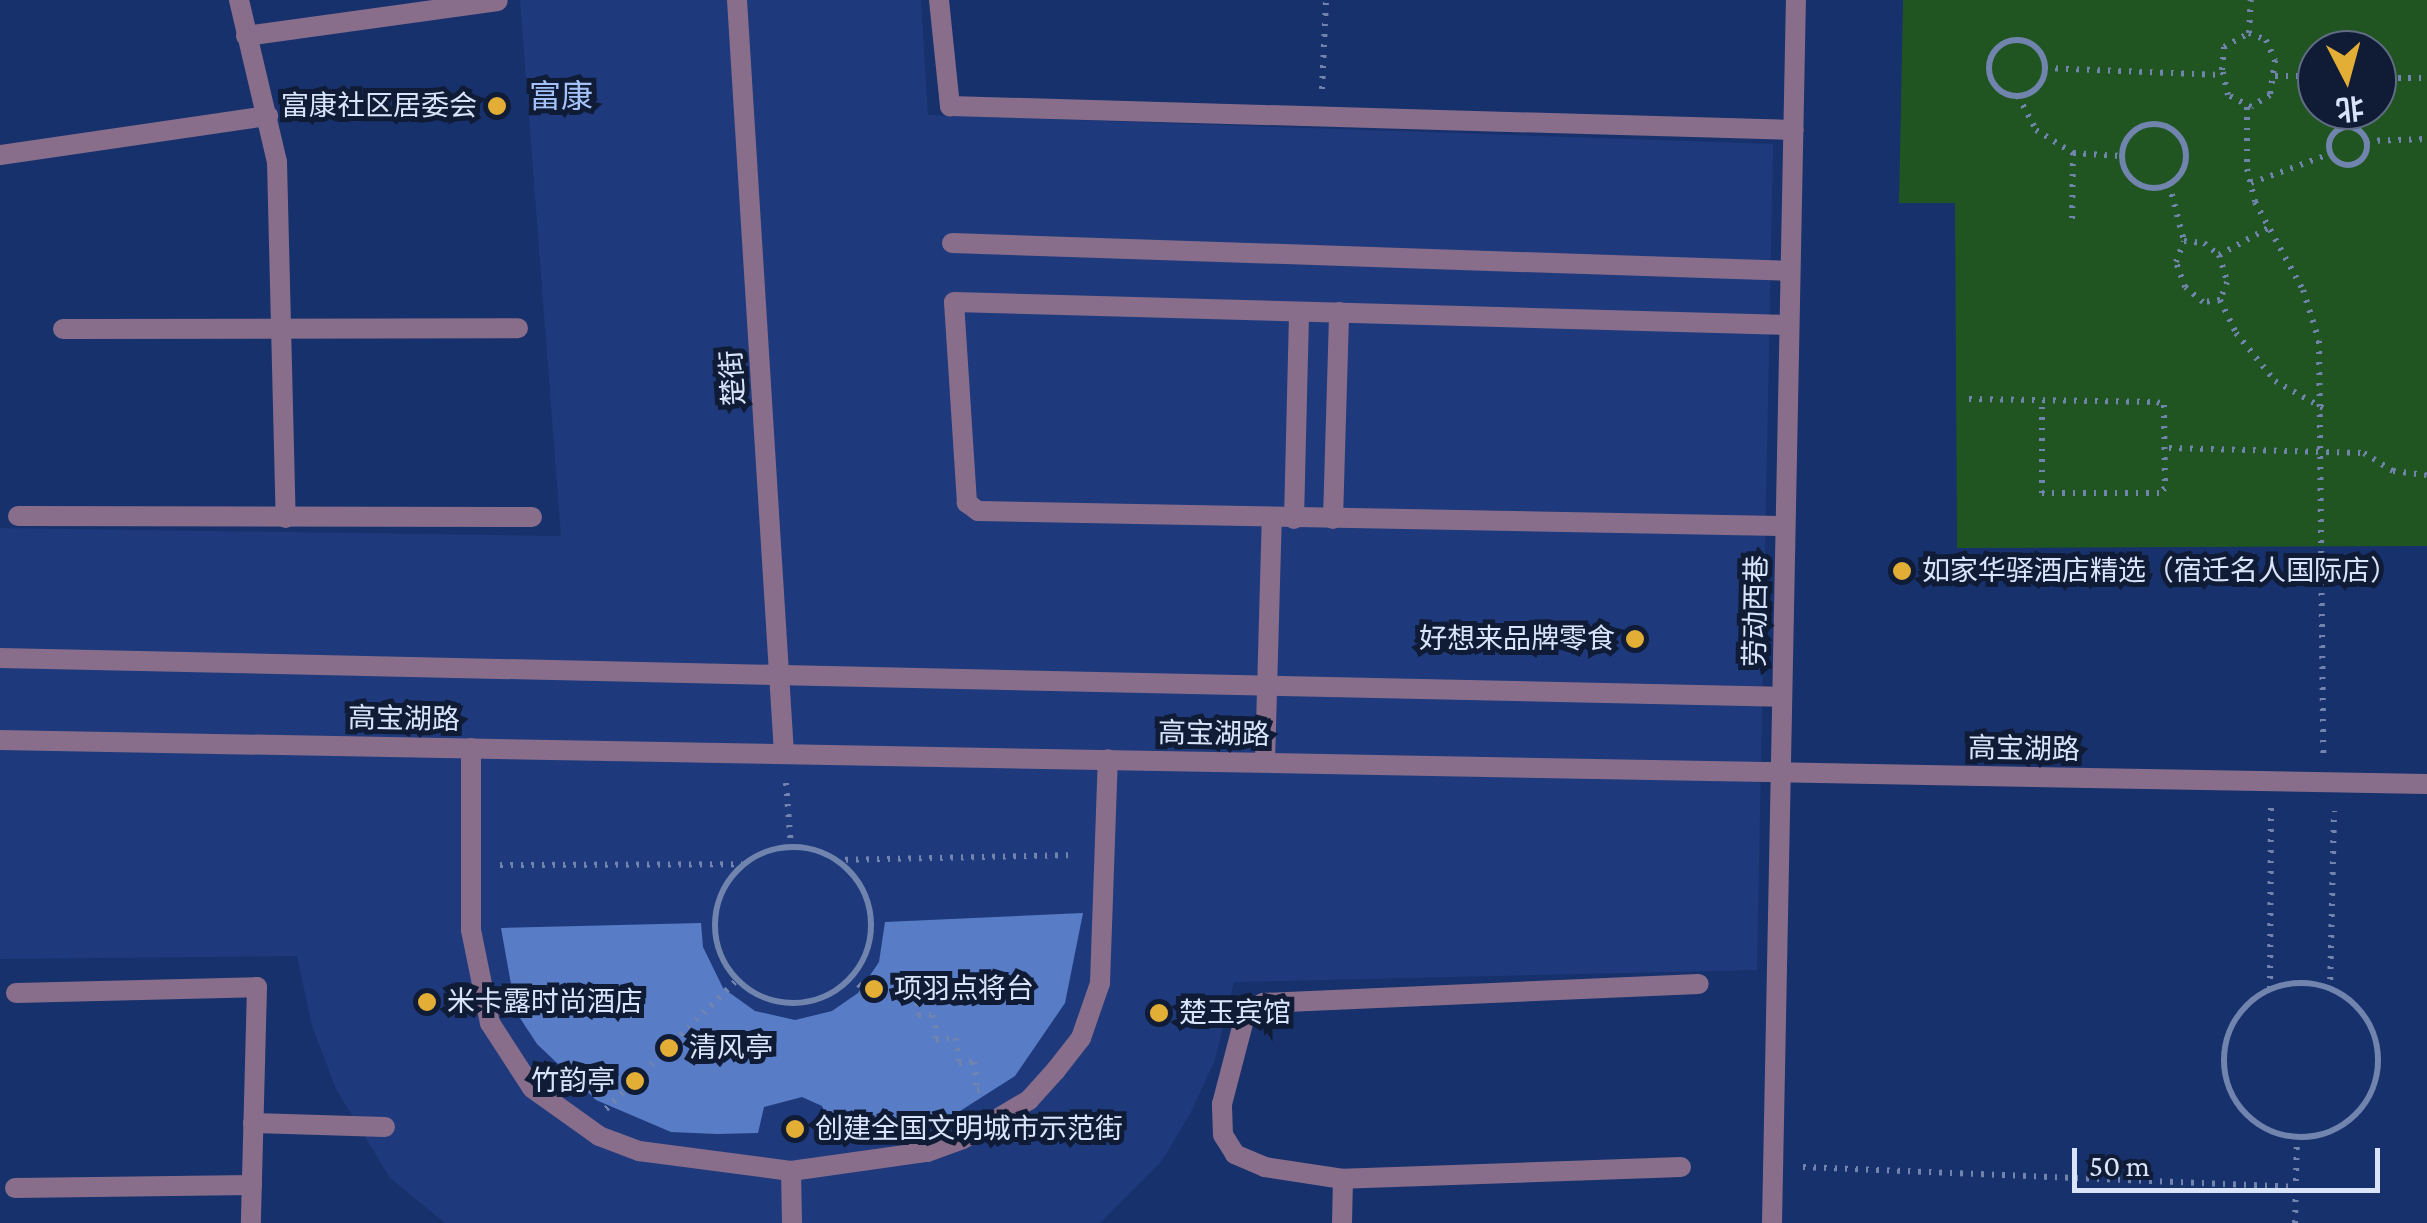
<!DOCTYPE html>
<html>
<head>
<meta charset="utf-8">
<style>
	body { margin:0 }
	#map { position:relative; width:2427px; height:1223px; overflow:hidden; background:#17316c; font-family:"Crimson Pro","Noto Sans SC",serif }
	div>[style] { position:absolute }
	.built>* { inset:0; background:#1e3a7c }
	.green>* { inset:0; background:#205521 }
	.water>* { inset:0; background:#587cc6 }
	.path>* { height:6px; margin-top:-3px; transform-origin:0; background:repeating-linear-gradient(90deg,#7184ae 0 2.5px,transparent 0 10.5px) }
	.path>.ring { margin:-3px; padding:0; box-sizing:content-box; background:none; border:6px solid #7184ae; border-radius:50% }
	.service>* { height:20px; margin:-10px; padding:0 10px; transform-origin:10px; border-radius:10px; background:#896e8b }
	.minor>* { height:20px; margin:-10px; padding:0 10px; transform-origin:10px; border-radius:10px; background:#896e8b }
	.dots>* { width:28px; height:28px; translate:-50% -50%; box-sizing:border-box; border:5px solid #101c36; border-radius:50% }
	span { translate:-50% -50%; white-space:nowrap; text-align:center; line-height:1.15; -webkit-text-stroke:10px #101c36; paint-order:stroke }
	.poi-label { font-size:28px; color:#d9e4fa }
	.right { translate:-100% -50%; text-align:right }
	.left { translate:0 -50%; text-align:left }
	.street-label { font-size:28px; color:#d9e4fa }
	.quarter-label { font-size:32px; color:#a4c1fa }
	.north { position:absolute; left:2297px; top:30px; width:100px; height:100px; box-sizing:border-box; background:#101c36; border:2px solid #606c84; border-radius:50%; rotate:174deg; font-size:28px; font-weight:700; line-height:40px; text-align:center; color:#d9e4fa }
	.north::after { content:''; display:block; margin:auto; width:35px; height:45px; background:#e3ae35; clip-path:polygon(50% 0,100% 100%,50% 72%,0 100%) }
	.scale { position:absolute; left:2072px; top:1148px; width:308px; height:45px; box-sizing:border-box; border:5px solid #d9e4fa; border-top:0; padding-left:12px; font-size:30px; line-height:35px; white-space:nowrap; color:#d9e4fa; -webkit-text-stroke:8px #101c36; paint-order:stroke }
</style>
</head>
<body>
<div id="map">
	<div class="built">
		<i style="clip-path:polygon(520px 0,921px 0,928px 115px,1773px 144px,1757px 970px,1234px 982px,1215px 1060px,1190px 1114px,1161px 1162px,1100px 1223px,445px 1223px,390px 1178px,336px 1089px,312px 1026px,297px 956px,0 959px,0 528px,561px 536px)"></i>
	</div>
	<div class="green">
		<i style="clip-path:polygon(evenodd,1903px 0,2427px 0,2427px 546px,1957px 548px,1955px 203px,1899px 203px,1903px 0,2317px 50px,2377px 50px,2377px 110px,2317px 110px,2317px 50px)"></i>
	</div>
	<div class="water">
		<i style="clip-path:polygon(1083px 913px,1065px 1003px,1015px 1076px,949px 1118px,835px 1133px,822px 1106px,802px 1097px,764px 1107px,758px 1133px,717px 1134px,671px 1132px,596px 1100px,537px 1044px,516px 1012px,501px 928px,701px 923px,703px 947px,723px 988px,755px 1011px,795px 1020px,832px 1011px,858px 993px,879px 962px,885px 922px)"></i>
	</div>
	<div class="path">
		<i style="left:2249px;top:33px;width:18px;rotate:22deg"></i>
		<i style="left:2266px;top:40px;width:22px;rotate:66deg"></i>
		<i style="left:2275px;top:60px;width:35px;rotate:98deg"></i>
		<i style="left:2270px;top:95px;width:22px;rotate:148deg"></i>
		<i style="left:2251px;top:107px;width:26px;rotate:-152deg"></i>
		<i style="left:2228px;top:95px;width:26px;rotate:-103deg"></i>
		<i style="left:2222px;top:70px;width:23px;rotate:-85deg"></i>
		<i style="left:2224px;top:47px;width:29px;rotate:-29deg"></i>
		<i style="left:2249px;top:33px;width:33px;rotate:-87deg"></i>
		<i class="ring" style="left:1989px;top:40px;width:50px;height:50px"></i>
		<i style="left:2045px;top:68px;width:177px;rotate:2.3deg"></i>
		<i style="left:2275px;top:76px;width:42px"></i>
		<i style="left:2377px;top:78px;width:50px"></i>
		<i style="left:1322px;top:89px;width:89px;rotate:-87.4deg"></i>
		<i style="left:2018px;top:96px;width:38px;rotate:62deg"></i>
		<i style="left:2036px;top:130px;width:44px;rotate:31.9deg"></i>
		<i style="left:2073px;top:153px;width:69px;rotate:90.8deg"></i>
		<i style="left:2247px;top:107px;width:62px;rotate:90deg"></i>
		<i style="left:2247px;top:169px;width:34px;rotate:76deg"></i>
		<i style="left:2255px;top:202px;width:100px;rotate:61.4deg"></i>
		<i style="left:2303px;top:290px;width:53px;rotate:72.6deg"></i>
		<i style="left:2319px;top:341px;width:414px;rotate:89.4deg"></i>
		<i class="ring" style="left:2122px;top:124px;width:58px;height:58px"></i>
		<i class="ring" style="left:2329px;top:127px;width:32px;height:32px"></i>
		<i style="left:2367px;top:141px;width:60px;rotate:-1.9deg"></i>
		<i style="left:2073px;top:153px;width:48px;rotate:3.6deg"></i>
		<i style="left:2251px;top:183px;width:84px;rotate:-20.2deg"></i>
		<i style="left:2169px;top:184px;width:59px;rotate:75.3deg"></i>
		<i style="left:2184px;top:241px;width:20px;rotate:6deg"></i>
		<i style="left:2204px;top:243px;width:19px;rotate:39deg"></i>
		<i style="left:2219px;top:255px;width:28px;rotate:73deg"></i>
		<i style="left:2227px;top:282px;width:19px;rotate:111deg"></i>
		<i style="left:2220px;top:300px;width:17px;rotate:173deg"></i>
		<i style="left:2203px;top:302px;width:23px;rotate:-140deg"></i>
		<i style="left:2185px;top:287px;width:27px;rotate:-110deg"></i>
		<i style="left:2176px;top:262px;width:22px;rotate:-69deg"></i>
		<i style="left:2219px;top:255px;width:58px;rotate:-28.8deg"></i>
		<i style="left:2220px;top:300px;width:37px;rotate:64deg"></i>
		<i style="left:2236px;top:333px;width:62px;rotate:50.9deg"></i>
		<i style="left:2275px;top:381px;width:55px;rotate:29.4deg"></i>
		<i style="left:1969px;top:399px;width:188px;rotate:0.9deg"></i>
		<i style="left:2157px;top:402px;width:8px;rotate:23deg"></i>
		<i style="left:2164px;top:405px;width:83px;rotate:89.3deg"></i>
		<i style="left:2165px;top:488px;width:8px;rotate:140deg"></i>
		<i style="left:2159px;top:493px;width:117px;rotate:180deg"></i>
		<i style="left:2042px;top:493px;width:93px;rotate:-90deg"></i>
		<i style="left:2169px;top:448px;width:195px;rotate:1.5deg"></i>
		<i style="left:2364px;top:453px;width:34px;rotate:32deg"></i>
		<i style="left:2393px;top:471px;width:34px;rotate:7deg"></i>
		<i style="left:786px;top:783px;width:63px;rotate:85.5deg"></i>
		<i class="ring" style="left:715px;top:847px;width:150px;height:150px"></i>
		<i style="left:835px;top:860px;width:241px;rotate:-1.2deg"></i>
		<i style="left:500px;top:865px;width:242px;rotate:-0.2deg"></i>
		<i style="left:851px;top:977px;width:29px;rotate:44deg"></i>
		<i style="left:872px;top:997px;width:44px;rotate:-5.2deg"></i>
		<i style="left:916px;top:993px;width:22px;rotate:85deg"></i>
		<i style="left:918px;top:1015px;width:16px"></i>
		<i style="left:934px;top:1015px;width:25px;rotate:85deg"></i>
		<i style="left:936px;top:1040px;width:20px;rotate:-6deg"></i>
		<i style="left:956px;top:1038px;width:25px;rotate:83deg"></i>
		<i style="left:959px;top:1063px;width:15px;rotate:-4deg"></i>
		<i style="left:974px;top:1062px;width:28px;rotate:84deg"></i>
		<i style="left:977px;top:1090px;width:7px;rotate:-8deg"></i>
		<i class="ring" style="left:2224px;top:983px;width:148px;height:148px"></i>
		<i style="left:2270px;top:989px;width:182px;rotate:-89.7deg"></i>
		<i style="left:2330px;top:990px;width:179px;rotate:-88.7deg"></i>
		<i style="left:606px;top:1109px;width:184px;rotate:-44.6deg"></i>
		<i style="left:1803px;top:1167px;width:493px;rotate:2.3deg"></i>
		<i style="left:2295px;top:1223px;width:86px;rotate:-88.7deg"></i>
	</div>
	<div class="service">
		<i style="left:239px;top:0;width:166px;rotate:76.8deg"></i>
		<i style="left:277px;top:162px;width:356px;rotate:88.6deg"></i>
		<i style="left:939px;top:0;width:107px;rotate:84.1deg"></i>
		<i style="left:950px;top:106px;width:844px;rotate:1.63deg"></i>
		<i style="left:246px;top:36px;width:254px;rotate:-7.9deg"></i>
		<i style="left:0;top:155px;width:271px;rotate:-8.3deg"></i>
		<i style="left:952px;top:243px;width:838px;rotate:1.91deg"></i>
		<i style="left:63px;top:329px;width:455px;rotate:-0.1deg"></i>
		<i style="left:18px;top:516px;width:514px;rotate:0.11deg"></i>
		<i style="left:1294px;top:519px;width:207px;rotate:-88.6deg"></i>
		<i style="left:1333px;top:519px;width:207px;rotate:-88.3deg"></i>
		<i style="left:1785px;top:526px;width:807px;rotate:-178.94deg"></i>
		<i style="left:978px;top:511px;width:14px;rotate:-144deg"></i>
		<i style="left:967px;top:503px;width:201px;rotate:-93.7deg"></i>
		<i style="left:954px;top:302px;width:834px;rotate:1.58deg"></i>
		<i style="left:0;top:658px;width:1782px;rotate:1.25deg"></i>
		<i style="left:1265px;top:762px;width:244px;rotate:-88.4deg"></i>
		<i style="left:16px;top:993px;width:241px;rotate:-1.4deg"></i>
		<i style="left:257px;top:987px;width:236px;rotate:91.5deg"></i>
		<i style="left:253px;top:1123px;width:132px;rotate:1.7deg"></i>
		<i style="left:1681px;top:1167px;width:338px;rotate:178deg"></i>
		<i style="left:1343px;top:1179px;width:79px;rotate:-171.3deg"></i>
		<i style="left:1265px;top:1167px;width:33px;rotate:-157deg"></i>
		<i style="left:1235px;top:1154px;width:22px;rotate:-122deg"></i>
		<i style="left:1223px;top:1135px;width:31px;rotate:-92deg"></i>
		<i style="left:1222px;top:1104px;width:91px;rotate:-75.4deg"></i>
		<i style="left:1245px;top:1016px;width:22px;rotate:-36deg"></i>
		<i style="left:1263px;top:1003px;width:436px;rotate:-2.5deg"></i>
		<i style="left:15px;top:1188px;width:237px;rotate:-0.7deg"></i>
		<i style="left:1342px;top:1223px;width:44px;rotate:-88.7deg"></i>
	</div>
	<div class="minor">
		<i style="left:737px;top:0;width:755px;rotate:86.43deg"></i>
		<i style="left:0;top:740px;width:2427px;rotate:1.04deg"></i>
		<i style="left:471px;top:748px;width:182px;rotate:90deg"></i>
		<i style="left:471px;top:930px;width:95px;rotate:78.5deg"></i>
		<i style="left:490px;top:1023px;width:77px;rotate:57.1deg"></i>
		<i style="left:532px;top:1088px;width:82px;rotate:35.6deg"></i>
		<i style="left:599px;top:1136px;width:43px;rotate:20.6deg"></i>
		<i style="left:639px;top:1151px;width:153px;rotate:7.5deg"></i>
		<i style="left:791px;top:1171px;width:137px;rotate:-8deg"></i>
		<i style="left:927px;top:1152px;width:38px;rotate:-20deg"></i>
		<i style="left:963px;top:1139px;width:77px;rotate:-30.6deg"></i>
		<i style="left:1029px;top:1100px;width:40px;rotate:-48deg"></i>
		<i style="left:1056px;top:1070px;width:41px;rotate:-52deg"></i>
		<i style="left:1081px;top:1038px;width:58px;rotate:-70.9deg"></i>
		<i style="left:1100px;top:983px;width:224px;rotate:-88deg"></i>
		<i style="left:791px;top:1171px;width:52px;rotate:88.9deg"></i>
		<i style="left:1772px;top:1223px;width:1223px;rotate:-88.88deg"></i>
	</div>
	<div class="dots">
		<i style="left:497px;top:106px;background:#e3ae35"></i>
		<i style="left:1902px;top:571px;background:#e3ae35"></i>
		<i style="left:1635px;top:639px;background:#e3ae35"></i>
		<i style="left:874px;top:989px;background:#e3ae35"></i>
		<i style="left:427px;top:1002px;background:#e3ae35"></i>
		<i style="left:1159px;top:1013px;background:#e3ae35"></i>
		<i style="left:669px;top:1048px;background:#e3ae35"></i>
		<i style="left:635px;top:1081px;background:#e3ae35"></i>
		<i style="left:795px;top:1129px;background:#e3ae35"></i>
	</div>
	<div class="poi-label">
		<span class="right" style="left:477px;top:106px">富康社区居委会</span>
		<span class="left" style="left:1922px;top:571px">如家华驿酒店精选（宿迁名人国际店）</span>
		<span class="right" style="left:1615px;top:639px">好想来品牌零食</span>
		<span class="left" style="left:894px;top:989px">项羽点将台</span>
		<span class="left" style="left:447px;top:1002px">米卡露时尚酒店</span>
		<span class="left" style="left:1179px;top:1013px">楚玉宾馆</span>
		<span class="left" style="left:689px;top:1048px">清风亭</span>
		<span class="right" style="left:615px;top:1081px">竹韵亭</span>
		<span class="left" style="left:815px;top:1129px">创建全国文明城市示范街</span>
	</div>
	<div class="street-label">
		<span style="left:733px;top:378px;rotate:-94deg">楚街</span>
		<span style="left:1756px;top:611px;rotate:-89deg">劳动西巷</span>
		<span style="left:404px;top:719px;rotate:1deg">高宝湖路</span>
		<span style="left:1214px;top:734px;rotate:1deg">高宝湖路</span>
		<span style="left:2024px;top:749px;rotate:1deg">高宝湖路</span>
	</div>
	<div class="quarter-label">
		<span style="left:561px;top:96px">富康</span>
	</div>
	<div class="north">北</div>
	<div class="scale">50 m</div>
</div>
</body>
</html>
